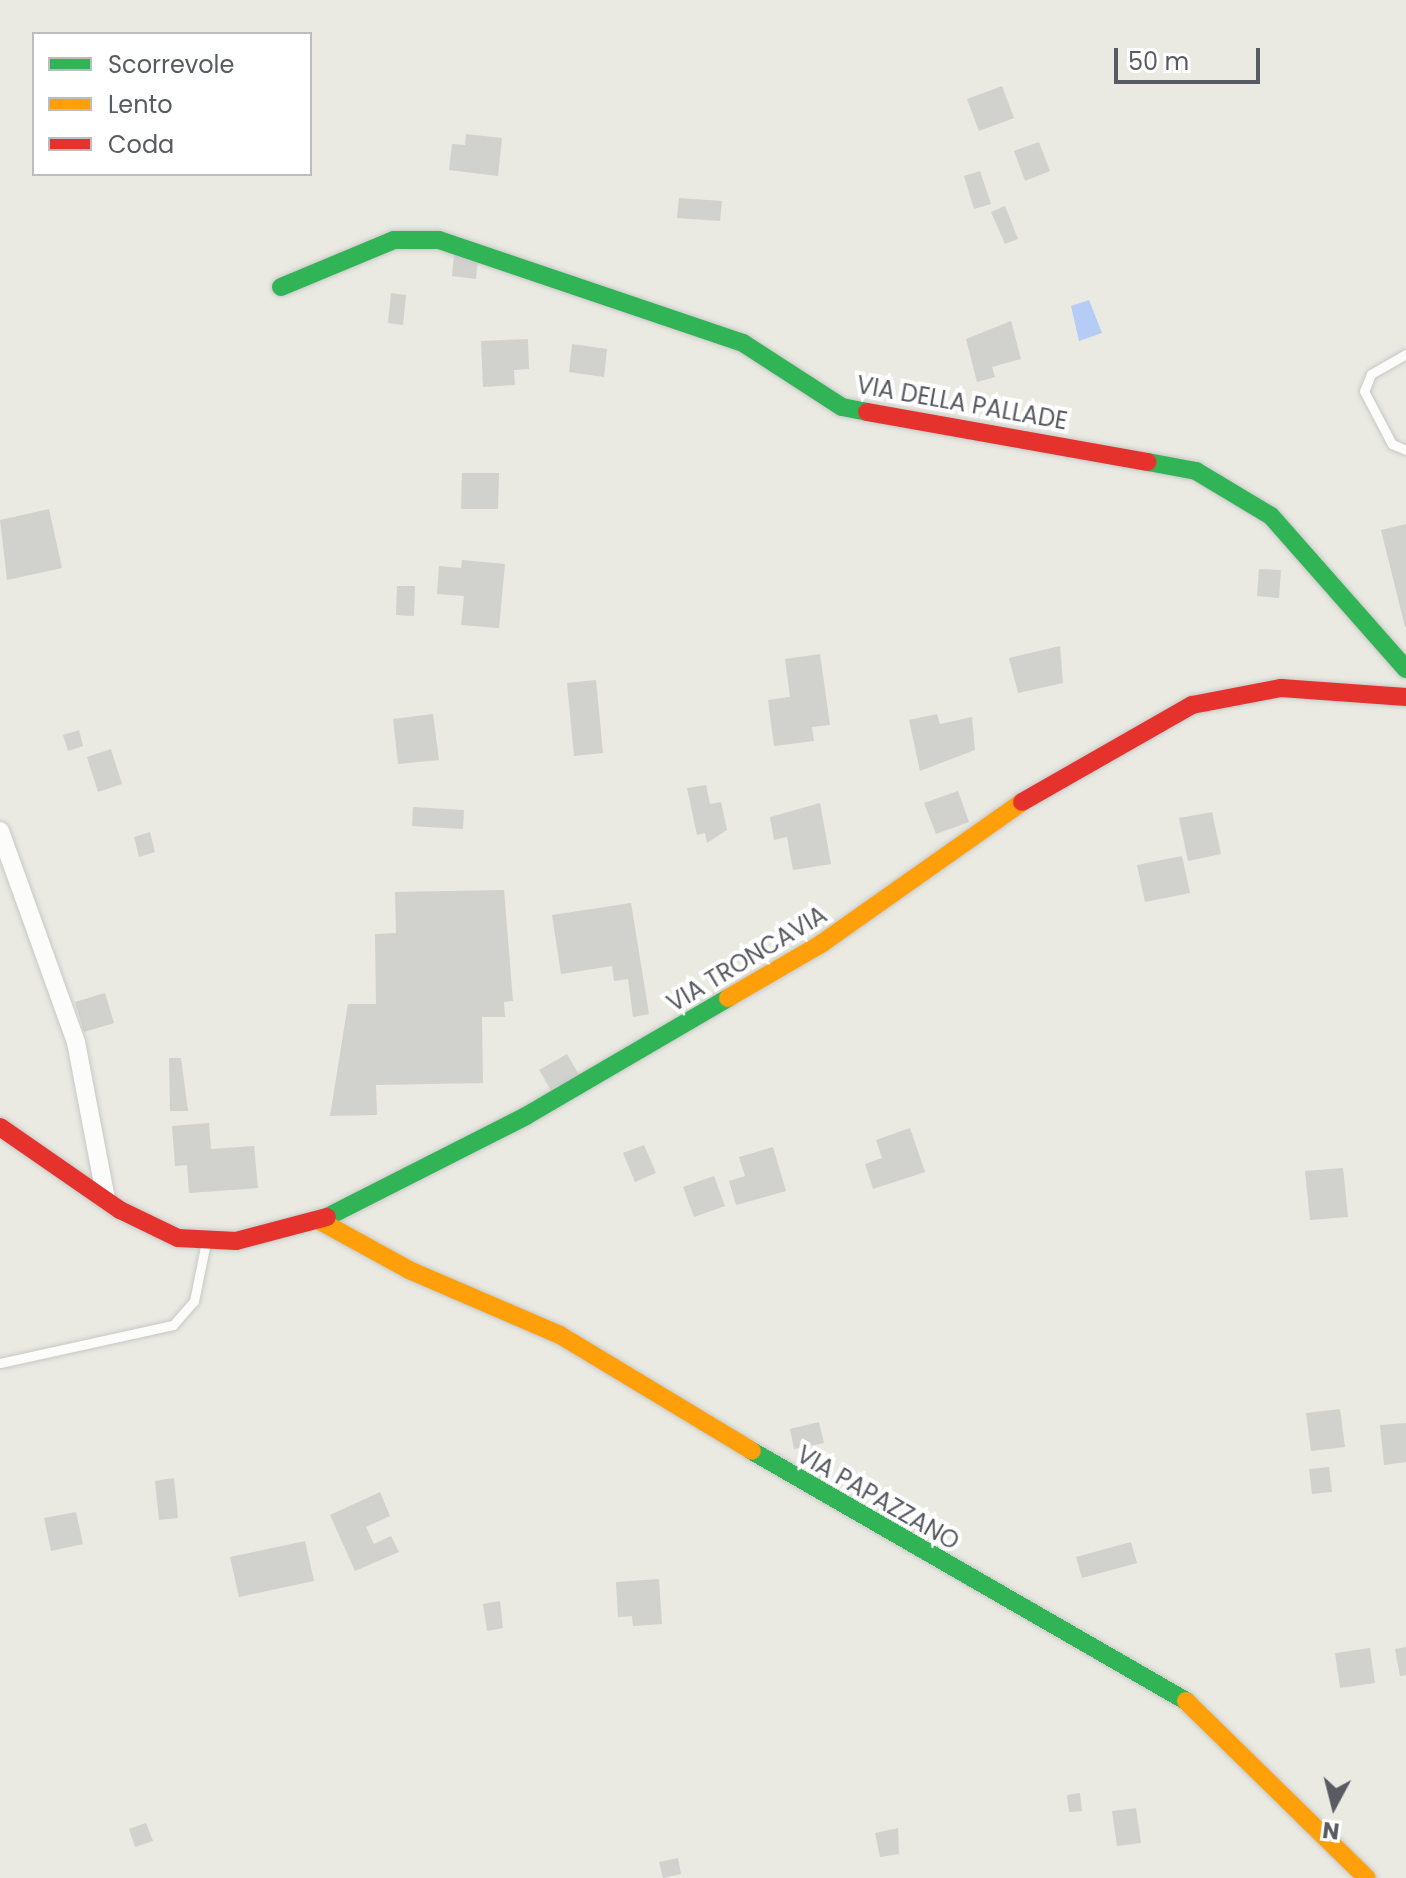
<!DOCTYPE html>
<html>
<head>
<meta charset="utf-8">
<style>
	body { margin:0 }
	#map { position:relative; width:1406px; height:1878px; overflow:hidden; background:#eaeae3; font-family:Poppins,sans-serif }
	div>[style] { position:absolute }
	.water>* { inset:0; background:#b5ccf7 }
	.building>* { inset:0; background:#d1d1cd }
	.roads { filter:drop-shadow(0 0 2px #c7c7c6) drop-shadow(0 0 2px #c7c7c6) }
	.lane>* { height:9px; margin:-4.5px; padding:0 4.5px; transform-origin:4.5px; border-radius:4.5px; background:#fcfcfb }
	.street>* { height:18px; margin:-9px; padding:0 9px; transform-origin:9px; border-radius:9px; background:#fcfcfb }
	.fast>* { height:18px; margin:-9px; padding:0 9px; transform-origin:9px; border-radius:9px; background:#30b455 }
	.slow>* { height:18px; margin:-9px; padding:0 9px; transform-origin:9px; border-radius:9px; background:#ff9f0a }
	.jam>* { height:18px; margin:-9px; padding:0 9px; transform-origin:9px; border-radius:9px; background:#e5322d }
	span { translate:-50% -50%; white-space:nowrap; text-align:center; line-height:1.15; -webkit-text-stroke:8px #fff; paint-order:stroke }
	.street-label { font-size:24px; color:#595b62 }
	.legend { position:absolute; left:32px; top:32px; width:280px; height:144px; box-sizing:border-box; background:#fff; border:2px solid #bdbdc0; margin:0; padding:10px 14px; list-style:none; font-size:24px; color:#595b62 }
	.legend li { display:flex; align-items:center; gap:16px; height:40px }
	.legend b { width:40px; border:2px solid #bdbdc0 }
	.north { position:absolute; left:1294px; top:1766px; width:80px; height:80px; -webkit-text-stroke:6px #fff; paint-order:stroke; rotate:187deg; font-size:22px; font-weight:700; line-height:32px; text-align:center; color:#595b62 }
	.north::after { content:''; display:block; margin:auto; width:28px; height:36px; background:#595b62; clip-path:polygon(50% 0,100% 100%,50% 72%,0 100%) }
	.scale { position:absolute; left:1114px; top:48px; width:146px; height:36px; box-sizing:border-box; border:4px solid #595b62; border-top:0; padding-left:10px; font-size:24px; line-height:28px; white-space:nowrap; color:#595b62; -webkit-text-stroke:6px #fff; paint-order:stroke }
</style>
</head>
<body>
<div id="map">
	<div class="water">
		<i style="clip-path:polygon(1089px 300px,1102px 333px,1079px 341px,1071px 306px)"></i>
	</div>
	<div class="building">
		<i style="clip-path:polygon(1002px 86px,1014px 118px,979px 131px,967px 99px)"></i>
		<i style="clip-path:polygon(466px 134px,502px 138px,498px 176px,449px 170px,452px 144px,465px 145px)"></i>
		<i style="clip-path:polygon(1039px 142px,1050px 171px,1025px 181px,1014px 151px)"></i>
		<i style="clip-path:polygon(980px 171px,991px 204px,974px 209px,964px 176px)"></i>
		<i style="clip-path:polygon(679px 198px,722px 201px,720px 221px,677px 218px)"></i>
		<i style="clip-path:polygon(1005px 206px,1018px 239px,1005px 244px,991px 212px)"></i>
		<i style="clip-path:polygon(454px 254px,478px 257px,476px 279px,452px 276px)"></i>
		<i style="clip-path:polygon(391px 293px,406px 295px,403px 325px,388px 323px)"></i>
		<i style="clip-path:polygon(1011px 321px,1021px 359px,992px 367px,995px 377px,977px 382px,966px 339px)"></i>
		<i style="clip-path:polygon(528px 339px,529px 369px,514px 370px,515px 385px,483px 387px,481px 341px)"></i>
		<i style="clip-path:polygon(572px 344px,607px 349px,604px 377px,569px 372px)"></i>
		<i style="clip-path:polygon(462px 473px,499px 473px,498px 509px,461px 509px)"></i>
		<i style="clip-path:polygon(49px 509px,62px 568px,7px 580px,0 520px)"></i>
		<i style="clip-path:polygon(1406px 524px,1406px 627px,1405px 627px,1381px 530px)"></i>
		<i style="clip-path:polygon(462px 560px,505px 564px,499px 628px,461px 625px,464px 596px,437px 594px,439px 566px,461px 568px)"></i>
		<i style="clip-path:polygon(1259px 569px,1281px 570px,1279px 598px,1257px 596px)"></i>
		<i style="clip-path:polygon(397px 586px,415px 586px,414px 616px,396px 615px)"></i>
		<i style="clip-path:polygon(1060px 646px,1063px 683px,1018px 693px,1009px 658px)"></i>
		<i style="clip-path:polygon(820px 654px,830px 725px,812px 727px,814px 741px,774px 746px,768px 700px,790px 697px,785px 659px)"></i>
		<i style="clip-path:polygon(596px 680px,603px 753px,574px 756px,567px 683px)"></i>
		<i style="clip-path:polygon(433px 714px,439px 760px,398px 764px,393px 719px)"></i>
		<i style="clip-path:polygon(937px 714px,940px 724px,972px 717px,975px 750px,920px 771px,909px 720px)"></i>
		<i style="clip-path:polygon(79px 730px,83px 746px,68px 751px,63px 735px)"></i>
		<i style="clip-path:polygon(111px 749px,122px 784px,98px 792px,87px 757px)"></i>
		<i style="clip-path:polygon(706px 785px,710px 804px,721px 802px,727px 830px,707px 843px,705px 833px,697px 835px,687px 788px)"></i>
		<i style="clip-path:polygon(958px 791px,969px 822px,936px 834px,924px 803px)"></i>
		<i style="clip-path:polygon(820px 803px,831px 864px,793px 870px,787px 837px,774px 840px,770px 817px)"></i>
		<i style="clip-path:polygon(413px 807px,464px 810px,463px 829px,412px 826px)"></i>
		<i style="clip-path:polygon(1212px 812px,1221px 854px,1188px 861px,1179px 818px)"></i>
		<i style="clip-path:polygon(150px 832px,155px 852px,139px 857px,134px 837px)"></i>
		<i style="clip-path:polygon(1182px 856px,1190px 893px,1145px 902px,1137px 865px)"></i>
		<i style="clip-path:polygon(504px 890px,513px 1001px,504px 1002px,505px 1017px,482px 1017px,483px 1083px,376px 1085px,377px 1115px,330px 1116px,348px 1004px,376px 1004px,375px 934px,396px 933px,395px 892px)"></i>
		<i style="clip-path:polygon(631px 903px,649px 1014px,633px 1017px,628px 979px,614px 981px,612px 966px,561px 974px,552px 915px)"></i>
		<i style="clip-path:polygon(105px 993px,114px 1023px,84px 1032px,75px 1002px)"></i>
		<i style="clip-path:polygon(567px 1054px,579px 1075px,552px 1092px,539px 1070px)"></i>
		<i style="clip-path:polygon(169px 1058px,181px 1058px,188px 1111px,170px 1111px)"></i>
		<i style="clip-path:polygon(209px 1123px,211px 1149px,254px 1146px,258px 1188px,189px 1193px,187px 1165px,175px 1166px,172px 1126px)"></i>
		<i style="clip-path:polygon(910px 1128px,925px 1172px,873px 1189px,865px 1164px,882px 1158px,876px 1140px)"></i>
		<i style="clip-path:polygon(644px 1145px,656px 1173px,635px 1182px,623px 1153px)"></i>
		<i style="clip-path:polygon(773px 1147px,786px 1191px,736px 1205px,729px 1181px,745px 1176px,739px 1157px)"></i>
		<i style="clip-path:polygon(1343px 1168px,1348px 1217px,1310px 1220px,1305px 1171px)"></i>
		<i style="clip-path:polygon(714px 1176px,725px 1206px,694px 1217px,683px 1187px)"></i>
		<i style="clip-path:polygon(1340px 1409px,1345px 1447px,1311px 1451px,1306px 1413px)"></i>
		<i style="clip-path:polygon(819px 1422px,824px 1443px,794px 1449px,790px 1429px)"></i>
		<i style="clip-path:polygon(1406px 1423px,1406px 1462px,1384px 1465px,1380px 1425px)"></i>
		<i style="clip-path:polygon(1329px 1467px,1332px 1492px,1312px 1494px,1309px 1469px)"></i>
		<i style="clip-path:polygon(174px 1478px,178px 1518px,159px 1520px,155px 1481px)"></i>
		<i style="clip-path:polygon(380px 1492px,390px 1516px,366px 1527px,374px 1544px,391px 1536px,399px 1552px,355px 1571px,330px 1515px)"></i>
		<i style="clip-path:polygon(76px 1512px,83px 1544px,51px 1551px,44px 1518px)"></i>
		<i style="clip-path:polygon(305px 1541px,314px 1581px,239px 1597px,230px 1557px)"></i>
		<i style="clip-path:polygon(1131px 1542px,1137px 1563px,1082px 1578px,1076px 1557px)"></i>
		<i style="clip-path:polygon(659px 1579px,662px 1624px,633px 1626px,632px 1616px,618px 1617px,616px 1582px)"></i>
		<i style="clip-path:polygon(500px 1601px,503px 1628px,487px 1631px,483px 1604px)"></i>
		<i style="clip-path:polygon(1406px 1647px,1406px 1675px,1400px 1676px,1395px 1649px)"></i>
		<i style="clip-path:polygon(1370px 1648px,1375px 1683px,1340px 1688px,1335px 1653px)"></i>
		<i style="clip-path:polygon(1080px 1793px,1082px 1811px,1069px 1812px,1067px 1795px)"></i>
		<i style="clip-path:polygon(1136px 1808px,1141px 1843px,1117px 1846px,1112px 1811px)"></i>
		<i style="clip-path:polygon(146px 1823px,153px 1841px,135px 1847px,129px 1829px)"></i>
		<i style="clip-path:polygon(898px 1828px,899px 1854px,880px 1857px,875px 1833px)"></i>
		<i style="clip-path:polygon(678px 1858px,681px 1874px,663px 1878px,659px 1862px)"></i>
	</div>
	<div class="roads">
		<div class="lane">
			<i style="left:1406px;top:354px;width:40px;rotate:150.3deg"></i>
			<i style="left:1371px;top:374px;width:18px;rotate:112deg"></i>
			<i style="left:1364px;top:391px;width:60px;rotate:62.2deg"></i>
			<i style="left:1392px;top:444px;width:15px;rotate:23deg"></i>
			<i style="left:0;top:1363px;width:177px;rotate:-12.4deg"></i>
			<i style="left:173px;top:1325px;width:32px;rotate:-49deg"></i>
			<i style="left:194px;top:1301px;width:60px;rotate:-78.5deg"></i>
		</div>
		<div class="street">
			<i style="left:0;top:831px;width:224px;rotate:70.2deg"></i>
			<i style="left:76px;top:1042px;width:160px;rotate:79.2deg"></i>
		</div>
		<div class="fast">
			<i style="left:281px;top:287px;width:122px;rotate:-22.6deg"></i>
			<i style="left:394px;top:240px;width:45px"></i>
			<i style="left:439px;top:240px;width:321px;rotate:18.7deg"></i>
			<i style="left:743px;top:343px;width:118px;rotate:32.9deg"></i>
			<i style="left:842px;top:407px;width:25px;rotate:11deg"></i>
			<i style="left:1148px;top:462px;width:49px;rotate:10.6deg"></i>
			<i style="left:1196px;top:471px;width:87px;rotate:31deg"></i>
			<i style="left:1271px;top:516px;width:204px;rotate:48.6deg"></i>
			<i style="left:327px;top:1217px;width:223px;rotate:-26.9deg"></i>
			<i style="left:526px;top:1116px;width:234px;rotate:-30.3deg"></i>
			<i style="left:752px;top:1451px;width:501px;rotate:29.94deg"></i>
		</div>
		<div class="slow">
			<i style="left:728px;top:998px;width:108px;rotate:-30.1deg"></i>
			<i style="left:821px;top:944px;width:246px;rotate:-35.2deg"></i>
			<i style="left:320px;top:1221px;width:102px;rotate:28.8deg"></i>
			<i style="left:409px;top:1270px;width:164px;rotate:23.3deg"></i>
			<i style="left:560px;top:1335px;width:224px;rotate:31.1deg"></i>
			<i style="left:1186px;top:1701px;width:253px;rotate:44.4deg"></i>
		</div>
		<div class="jam">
			<i style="left:867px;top:412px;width:285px;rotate:10.1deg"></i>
			<i style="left:1022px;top:802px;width:196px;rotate:-29.7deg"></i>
			<i style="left:1192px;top:705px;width:91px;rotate:-10.8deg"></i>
			<i style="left:1281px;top:688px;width:125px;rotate:4.1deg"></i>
			<i style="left:0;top:1127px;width:146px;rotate:34.7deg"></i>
			<i style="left:120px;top:1210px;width:64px;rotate:25.8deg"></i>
			<i style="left:178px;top:1238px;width:58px;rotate:3deg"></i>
			<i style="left:236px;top:1241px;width:94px;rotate:-14.8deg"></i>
		</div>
	</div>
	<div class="street-label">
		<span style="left:962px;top:403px;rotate:10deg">VIA DELLA PALLADE</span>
		<span style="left:747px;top:959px;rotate:-31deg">VIA TRONCAVIA</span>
		<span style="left:878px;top:1498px;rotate:30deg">VIA PAPAZZANO</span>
	</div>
	<ul class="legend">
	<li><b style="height:10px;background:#30b455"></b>Scorrevole</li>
	<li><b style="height:10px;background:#ff9f0a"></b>Lento</li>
	<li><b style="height:10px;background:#e5322d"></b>Coda</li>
	</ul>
	<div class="north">N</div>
	<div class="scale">50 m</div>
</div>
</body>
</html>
